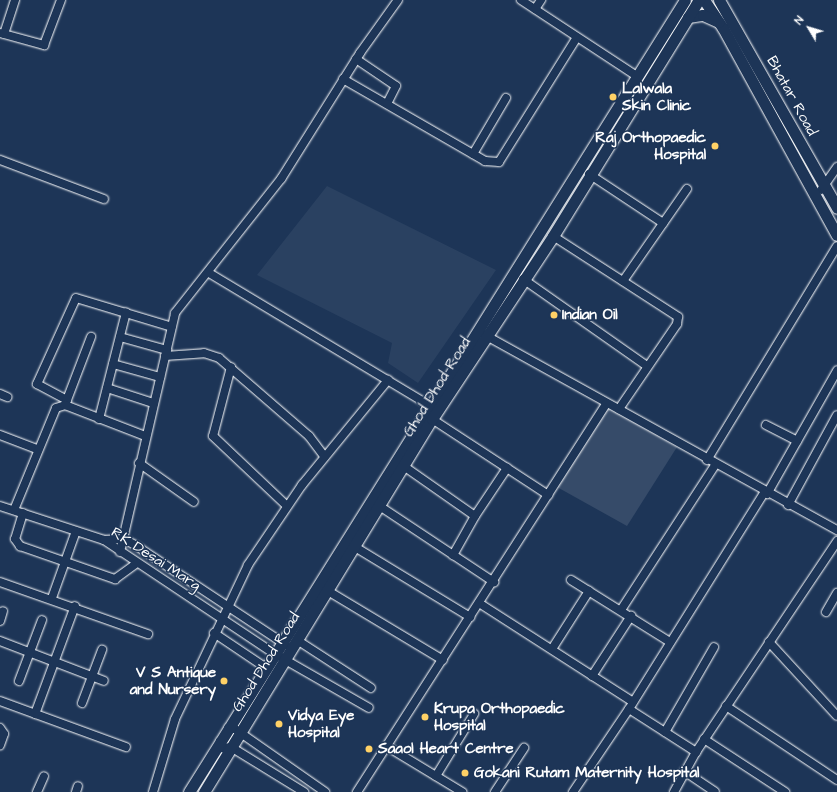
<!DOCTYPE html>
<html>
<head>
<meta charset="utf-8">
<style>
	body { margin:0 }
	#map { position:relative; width:837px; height:792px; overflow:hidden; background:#1d3557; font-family:"Architects Daughter",sans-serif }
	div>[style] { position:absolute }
	.built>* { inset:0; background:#2a4161 }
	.green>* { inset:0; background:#364b69 }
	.roads { filter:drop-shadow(0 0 1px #fff) drop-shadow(0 0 1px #fff) }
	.minor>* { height:8px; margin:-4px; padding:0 4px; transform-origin:4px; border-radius:4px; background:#1d3557 }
	.major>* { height:11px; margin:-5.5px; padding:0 5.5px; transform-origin:5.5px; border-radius:5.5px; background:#1d3557 }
	.dots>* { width:11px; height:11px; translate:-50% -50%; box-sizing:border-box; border:2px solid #1d3557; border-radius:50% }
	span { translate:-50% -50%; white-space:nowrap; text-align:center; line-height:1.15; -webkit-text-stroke:3px #1d3557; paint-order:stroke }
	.poi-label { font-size:15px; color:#fff; font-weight:700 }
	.left { translate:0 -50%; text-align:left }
	.right { translate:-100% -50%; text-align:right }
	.street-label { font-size:15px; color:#fff }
	.north { position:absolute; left:789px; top:8px; width:40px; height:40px; -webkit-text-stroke:3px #1d3557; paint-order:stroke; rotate:308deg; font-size:11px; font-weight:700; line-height:16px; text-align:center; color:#fff }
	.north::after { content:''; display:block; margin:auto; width:14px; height:18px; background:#fff; clip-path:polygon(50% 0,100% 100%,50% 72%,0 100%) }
</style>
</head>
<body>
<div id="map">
	<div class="built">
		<i style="clip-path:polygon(327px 186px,496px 270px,418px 383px,388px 363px,392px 343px,257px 275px)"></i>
	</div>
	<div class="green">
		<i style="clip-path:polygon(607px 407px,677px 447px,627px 526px,557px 487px)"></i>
	</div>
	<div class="roads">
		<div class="minor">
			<i style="left:521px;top:0;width:140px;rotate:33.3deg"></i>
			<i style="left:535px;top:9px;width:11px;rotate:-56deg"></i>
			<i style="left:0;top:33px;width:46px;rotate:15.3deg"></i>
			<i style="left:44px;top:45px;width:48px;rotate:-69.3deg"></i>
			<i style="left:4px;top:34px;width:36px;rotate:-72deg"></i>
			<i style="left:356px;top:59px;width:48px;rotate:34deg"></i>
			<i style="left:396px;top:86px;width:20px;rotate:117deg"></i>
			<i style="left:343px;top:79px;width:164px;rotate:30deg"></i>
			<i style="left:485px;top:161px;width:14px;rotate:4deg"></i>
			<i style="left:499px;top:162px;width:147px;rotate:-58deg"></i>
			<i style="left:473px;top:154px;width:65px;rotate:-59.5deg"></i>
			<i style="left:0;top:160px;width:111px;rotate:20.6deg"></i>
			<i style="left:589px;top:174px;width:89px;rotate:33.5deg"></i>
			<i style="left:821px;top:190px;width:28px;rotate:-55deg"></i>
			<i style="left:553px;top:236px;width:149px;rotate:32.9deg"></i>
			<i style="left:678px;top:317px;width:7px;rotate:98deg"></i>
			<i style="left:677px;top:324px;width:103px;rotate:124.3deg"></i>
			<i style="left:209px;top:273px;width:258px;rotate:31deg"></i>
			<i style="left:523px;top:279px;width:151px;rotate:35.1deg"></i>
			<i style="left:623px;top:281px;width:112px;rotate:-55.2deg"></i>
			<i style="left:483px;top:334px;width:405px;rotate:29deg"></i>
			<i style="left:120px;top:337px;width:49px;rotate:15.5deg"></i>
			<i style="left:165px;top:356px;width:39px;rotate:-4deg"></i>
			<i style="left:204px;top:353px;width:16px;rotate:18deg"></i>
			<i style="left:219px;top:358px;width:119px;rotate:40.9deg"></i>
			<i style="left:309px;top:436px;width:26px;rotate:53deg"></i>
			<i style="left:113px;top:364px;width:49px;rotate:15.5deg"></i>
			<i style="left:231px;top:367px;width:71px;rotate:104.6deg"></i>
			<i style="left:213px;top:436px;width:102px;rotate:43.4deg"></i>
			<i style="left:107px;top:388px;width:48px;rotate:18.1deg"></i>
			<i style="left:0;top:394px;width:8px;rotate:23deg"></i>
			<i style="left:67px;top:400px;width:34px;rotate:-152deg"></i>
			<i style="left:37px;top:384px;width:94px;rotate:-65.6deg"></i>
			<i style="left:76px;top:298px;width:100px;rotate:16.8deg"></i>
			<i style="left:65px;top:405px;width:73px;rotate:-69.1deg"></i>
			<i style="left:99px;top:419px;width:110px;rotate:-75.8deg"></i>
			<i style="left:432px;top:419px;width:139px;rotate:33.2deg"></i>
			<i style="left:766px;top:425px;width:35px;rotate:27deg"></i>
			<i style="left:0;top:435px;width:40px;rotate:21deg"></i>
			<i style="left:707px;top:460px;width:250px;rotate:-58.7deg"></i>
			<i style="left:139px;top:463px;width:67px;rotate:35.3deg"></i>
			<i style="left:405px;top:467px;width:85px;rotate:35deg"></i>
			<i style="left:475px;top:516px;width:45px;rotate:119.4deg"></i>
			<i style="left:767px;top:494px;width:142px;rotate:-60.4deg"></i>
			<i style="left:788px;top:505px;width:102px;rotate:-61.4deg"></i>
			<i style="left:0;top:506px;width:109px;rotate:18.1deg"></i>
			<i style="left:104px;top:540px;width:206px;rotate:33.7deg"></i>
			<i style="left:275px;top:654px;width:108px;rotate:29.9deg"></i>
			<i style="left:381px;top:507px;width:136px;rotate:33.6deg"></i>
			<i style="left:14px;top:510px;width:110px;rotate:-67.6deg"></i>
			<i style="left:56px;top:408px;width:9px;rotate:-18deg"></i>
			<i style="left:65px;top:405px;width:86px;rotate:21.2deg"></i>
			<i style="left:23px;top:513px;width:27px;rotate:107deg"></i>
			<i style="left:15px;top:539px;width:9px;rotate:54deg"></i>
			<i style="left:20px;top:546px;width:101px;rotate:19.2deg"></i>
			<i style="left:115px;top:579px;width:27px;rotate:-36deg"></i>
			<i style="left:475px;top:516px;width:58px;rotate:-56.3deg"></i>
			<i style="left:104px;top:540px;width:20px;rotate:-3deg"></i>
			<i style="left:124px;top:539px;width:13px;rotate:29deg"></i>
			<i style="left:135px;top:545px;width:181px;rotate:33.5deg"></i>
			<i style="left:355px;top:547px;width:135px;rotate:31.3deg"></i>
			<i style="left:120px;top:552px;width:245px;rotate:-77deg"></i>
			<i style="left:175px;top:313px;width:171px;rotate:-51.7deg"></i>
			<i style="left:281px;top:179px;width:149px;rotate:-57.9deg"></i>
			<i style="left:360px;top:53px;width:65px;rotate:-54.4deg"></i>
			<i style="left:571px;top:580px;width:117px;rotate:32.1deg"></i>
			<i style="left:0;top:582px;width:157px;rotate:19.4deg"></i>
			<i style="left:328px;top:591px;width:134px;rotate:31deg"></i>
			<i style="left:52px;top:598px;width:71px;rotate:-70.3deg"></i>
			<i style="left:479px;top:603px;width:183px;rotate:32.7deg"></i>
			<i style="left:621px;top:610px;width:173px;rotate:-57deg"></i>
			<i style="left:826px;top:612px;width:22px;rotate:-60deg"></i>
			<i style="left:0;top:621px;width:10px;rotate:-73deg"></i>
			<i style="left:214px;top:633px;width:63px;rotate:33.9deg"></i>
			<i style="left:297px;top:640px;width:88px;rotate:33deg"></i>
			<i style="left:0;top:641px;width:111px;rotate:21deg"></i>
			<i style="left:769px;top:642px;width:100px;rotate:47.4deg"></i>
			<i style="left:552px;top:649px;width:69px;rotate:-57.5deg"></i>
			<i style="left:592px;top:676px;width:72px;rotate:-57deg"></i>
			<i style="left:19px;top:681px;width:65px;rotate:-69.3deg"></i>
			<i style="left:0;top:701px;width:134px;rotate:20.1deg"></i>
			<i style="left:82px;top:703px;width:57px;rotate:-69.3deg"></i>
			<i style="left:726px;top:706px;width:133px;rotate:33.7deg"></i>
			<i style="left:629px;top:709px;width:80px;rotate:32.7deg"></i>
			<i style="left:35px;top:714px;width:115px;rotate:-69.7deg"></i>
			<i style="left:0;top:728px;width:7px;rotate:56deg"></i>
			<i style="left:4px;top:734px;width:12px;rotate:110deg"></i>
			<i style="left:228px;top:728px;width:7px;rotate:8deg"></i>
			<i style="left:235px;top:729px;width:110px;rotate:35deg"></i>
			<i style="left:665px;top:732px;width:98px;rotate:-60deg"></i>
			<i style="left:704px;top:739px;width:97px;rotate:33.2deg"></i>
			<i style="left:220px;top:741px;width:8px;rotate:67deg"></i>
			<i style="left:223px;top:748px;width:8px;rotate:-7deg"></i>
			<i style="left:231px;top:747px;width:86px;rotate:31.7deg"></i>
			<i style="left:388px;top:747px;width:87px;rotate:31.3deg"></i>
			<i style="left:684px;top:771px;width:37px;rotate:34deg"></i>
			<i style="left:436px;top:776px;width:73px;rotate:-58.5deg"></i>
			<i style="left:37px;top:792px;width:17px;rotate:-66deg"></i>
			<i style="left:76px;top:792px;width:6px;rotate:-72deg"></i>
			<i style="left:153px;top:792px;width:76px;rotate:-73.2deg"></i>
			<i style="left:175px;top:719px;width:170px;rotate:-64.6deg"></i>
			<i style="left:248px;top:565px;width:97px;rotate:-56deg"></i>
			<i style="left:302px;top:485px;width:136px;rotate:-50.7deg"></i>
			<i style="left:357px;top:792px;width:462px;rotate:-57.3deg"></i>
			<i style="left:495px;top:792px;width:53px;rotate:-56.6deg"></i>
			<i style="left:573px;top:792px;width:100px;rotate:-56deg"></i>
			<i style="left:629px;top:709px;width:255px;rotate:-58deg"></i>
			<i style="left:674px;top:792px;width:46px;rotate:-61.2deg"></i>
			<i style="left:696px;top:752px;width:254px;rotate:-56.2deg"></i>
		</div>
		<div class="major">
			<i style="left:704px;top:0;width:34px;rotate:56deg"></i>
			<i style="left:723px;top:28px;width:236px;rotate:61.2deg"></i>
			<i style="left:719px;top:0;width:239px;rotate:60.4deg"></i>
			<i style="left:688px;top:17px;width:15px;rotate:-8deg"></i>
			<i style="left:703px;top:15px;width:17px;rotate:24deg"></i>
			<i style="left:189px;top:792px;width:934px;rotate:-57.94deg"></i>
			<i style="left:204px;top:792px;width:437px;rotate:-58.6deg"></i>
			<i style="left:432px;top:419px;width:219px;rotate:-56.5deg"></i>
			<i style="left:553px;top:236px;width:278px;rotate:-58.3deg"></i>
		</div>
	</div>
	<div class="dots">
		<i style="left:613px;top:97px;background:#ffd166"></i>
		<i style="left:715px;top:146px;background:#ffd166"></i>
		<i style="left:554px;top:315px;background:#ffd166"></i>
		<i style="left:224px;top:681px;background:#ffd166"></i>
		<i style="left:425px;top:717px;background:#ffd166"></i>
		<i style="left:279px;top:724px;background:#ffd166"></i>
		<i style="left:369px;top:749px;background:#ffd166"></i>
		<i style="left:465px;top:773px;background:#ffd166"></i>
	</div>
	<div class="poi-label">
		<span class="left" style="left:622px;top:97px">Lalwala<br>Skin Clinic</span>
		<span class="right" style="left:706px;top:146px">Raj Orthopaedic<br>Hospital</span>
		<span class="left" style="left:562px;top:315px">Indian Oil</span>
		<span class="right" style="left:216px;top:681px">V S Antique<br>and Nursery</span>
		<span class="left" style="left:434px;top:717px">Krupa Orthopaedic<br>Hospital</span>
		<span class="left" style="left:288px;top:724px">Vidya Eye<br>Hospital</span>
		<span class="left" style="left:378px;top:749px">Saaol Heart Centre</span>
		<span class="left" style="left:474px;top:773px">Gokani Rutam Maternity Hospital</span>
	</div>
	<div class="street-label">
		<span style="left:792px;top:96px;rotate:61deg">Bhatar Road</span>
		<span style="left:437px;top:387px;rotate:-58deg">Ghod Dhod Road</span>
		<span style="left:156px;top:559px;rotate:33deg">RK Desai Marg</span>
		<span style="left:266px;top:662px;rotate:-58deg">Ghod Dhod Road</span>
	</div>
	<div class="north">N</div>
</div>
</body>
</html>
